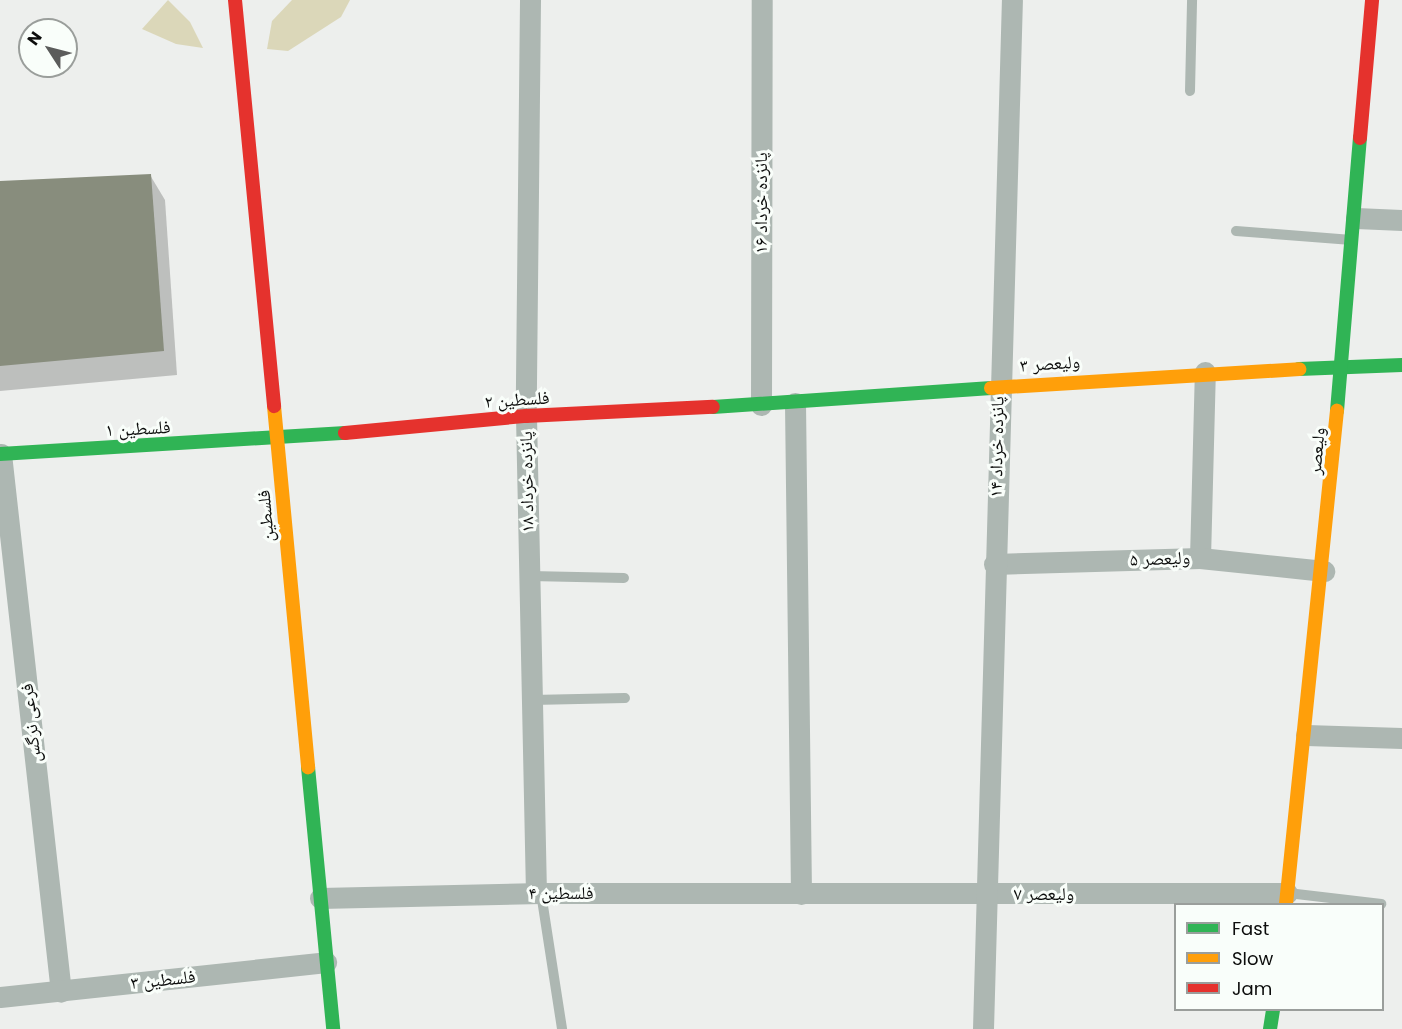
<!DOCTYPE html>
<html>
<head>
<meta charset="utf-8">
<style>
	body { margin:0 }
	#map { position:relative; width:1402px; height:1029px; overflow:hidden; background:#edefed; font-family:Poppins,"Noto Naskh Arabic",sans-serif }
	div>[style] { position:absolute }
	.green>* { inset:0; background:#dbd7b9 }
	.shadow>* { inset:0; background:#0003 }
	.building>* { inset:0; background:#888d7d }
	.lane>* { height:10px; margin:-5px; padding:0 5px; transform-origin:5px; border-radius:5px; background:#adb7b2 }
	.street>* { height:21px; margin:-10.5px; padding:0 10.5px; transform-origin:10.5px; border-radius:10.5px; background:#adb7b2 }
	.fast>* { height:14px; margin:-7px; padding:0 7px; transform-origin:7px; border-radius:7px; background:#30b455 }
	.slow>* { height:14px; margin:-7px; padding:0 7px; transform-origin:7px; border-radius:7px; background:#ff9f0a }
	.jam>* { height:14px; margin:-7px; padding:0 7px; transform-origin:7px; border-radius:7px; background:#e5322d }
	span { translate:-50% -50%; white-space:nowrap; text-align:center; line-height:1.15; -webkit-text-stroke:6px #f9fefa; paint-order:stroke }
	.street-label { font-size:18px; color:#0c0d0c }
	.legend { position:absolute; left:1174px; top:903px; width:210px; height:108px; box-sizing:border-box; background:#f9fefa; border:2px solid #9a9e9b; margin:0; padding:8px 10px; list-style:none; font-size:18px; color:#0c0d0c }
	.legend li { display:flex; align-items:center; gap:12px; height:30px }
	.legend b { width:30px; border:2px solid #9a9e9b }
	.north { position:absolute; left:18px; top:18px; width:60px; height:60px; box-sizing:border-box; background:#f9fefa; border:2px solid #9a9e9b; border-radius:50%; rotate:306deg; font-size:16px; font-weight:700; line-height:24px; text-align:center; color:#0c0d0c }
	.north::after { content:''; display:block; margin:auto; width:21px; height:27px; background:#5b5c5b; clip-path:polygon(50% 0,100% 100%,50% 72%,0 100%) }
</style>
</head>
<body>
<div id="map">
	<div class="green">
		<i style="clip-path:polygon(168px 0,190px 22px,203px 48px,176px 44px,142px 29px)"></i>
		<i style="clip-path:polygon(292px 0,350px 0,341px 17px,288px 51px,267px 49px,272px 21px)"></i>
	</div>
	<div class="shadow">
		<i style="clip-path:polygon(150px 175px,165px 200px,177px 375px,0 391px,0 182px)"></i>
	</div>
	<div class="building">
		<i style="clip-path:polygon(151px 174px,164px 351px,0 366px,0 181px)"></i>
	</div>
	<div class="lane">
		<i style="left:1190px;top:91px;width:91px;rotate:-88.7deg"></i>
		<i style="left:1236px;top:231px;width:116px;rotate:4.4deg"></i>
		<i style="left:530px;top:576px;width:94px;rotate:1.2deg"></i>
		<i style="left:532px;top:700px;width:93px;rotate:-1.2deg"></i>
		<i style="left:541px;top:893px;width:138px;rotate:81.2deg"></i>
		<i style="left:1288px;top:893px;width:94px;rotate:6.7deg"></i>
	</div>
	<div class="street">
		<i style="left:530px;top:0;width:416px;rotate:90.6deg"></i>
		<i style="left:526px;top:416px;width:477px;rotate:88.8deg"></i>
		<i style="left:1356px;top:218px;width:46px;rotate:2.5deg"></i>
		<i style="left:795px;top:403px;width:491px;rotate:89.3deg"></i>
		<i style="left:761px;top:405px;width:405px;rotate:-89.9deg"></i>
		<i style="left:1px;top:454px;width:541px;rotate:83.64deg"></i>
		<i style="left:1200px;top:558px;width:186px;rotate:-88.5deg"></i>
		<i style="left:994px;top:564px;width:206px;rotate:-1.7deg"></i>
		<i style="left:1200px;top:558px;width:125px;rotate:6deg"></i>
		<i style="left:1306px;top:735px;width:96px;rotate:1.8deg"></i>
		<i style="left:320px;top:898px;width:221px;rotate:-1.3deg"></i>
		<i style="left:541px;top:893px;width:746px"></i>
		<i style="left:0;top:997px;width:328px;rotate:-6.1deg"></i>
		<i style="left:983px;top:1029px;width:1029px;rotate:-88.39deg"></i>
	</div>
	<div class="fast">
		<i style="left:1299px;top:369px;width:103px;rotate:-2.2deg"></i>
		<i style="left:713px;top:407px;width:279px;rotate:-3.9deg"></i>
		<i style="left:1337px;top:411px;width:274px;rotate:-85.2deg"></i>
		<i style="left:0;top:454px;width:346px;rotate:-3.5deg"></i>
		<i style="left:308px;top:767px;width:263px;rotate:84.5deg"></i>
		<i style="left:1270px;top:1029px;width:19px;rotate:-81deg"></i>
	</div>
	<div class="slow">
		<i style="left:991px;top:388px;width:309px;rotate:-3.5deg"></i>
		<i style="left:274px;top:406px;width:363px;rotate:84.6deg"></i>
		<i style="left:1286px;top:904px;width:496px;rotate:-84.1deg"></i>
	</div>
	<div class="jam">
		<i style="left:235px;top:0;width:408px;rotate:84.5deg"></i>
		<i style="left:1360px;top:138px;width:139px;rotate:-85deg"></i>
		<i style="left:345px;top:433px;width:182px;rotate:-5.4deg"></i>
		<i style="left:526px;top:416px;width:187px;rotate:-2.8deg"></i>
	</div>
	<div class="street-label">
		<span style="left:761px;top:203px;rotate:-90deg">پانزده خرداد ۱۶</span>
		<span style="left:1050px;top:364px;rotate:-4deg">ولیعصر ۳</span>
		<span style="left:517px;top:400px;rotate:-4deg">فلسطین ۲</span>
		<span style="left:138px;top:429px;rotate:-3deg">فلسطین ۱</span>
		<span style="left:997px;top:447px;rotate:-89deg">پانزده خرداد ۱۴</span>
		<span style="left:1317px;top:451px;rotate:-85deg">ولیعصر</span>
		<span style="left:527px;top:482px;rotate:-91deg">پانزده خرداد ۱۸</span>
		<span style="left:266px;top:516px;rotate:-95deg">فلسطین</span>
		<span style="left:1160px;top:559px;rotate:-2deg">ولیعصر ۵</span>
		<span style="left:31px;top:723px;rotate:-96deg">فرعی نرگس</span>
		<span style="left:561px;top:893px">فلسطین ۴</span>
		<span style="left:1044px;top:894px">ولیعصر ۷</span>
		<span style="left:163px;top:980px;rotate:-6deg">فلسطین ۳</span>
	</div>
	<ul class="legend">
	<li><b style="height:8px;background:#30b455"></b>Fast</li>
	<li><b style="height:8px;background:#ff9f0a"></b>Slow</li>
	<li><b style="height:8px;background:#e5322d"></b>Jam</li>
	</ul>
	<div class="north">N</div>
</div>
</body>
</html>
